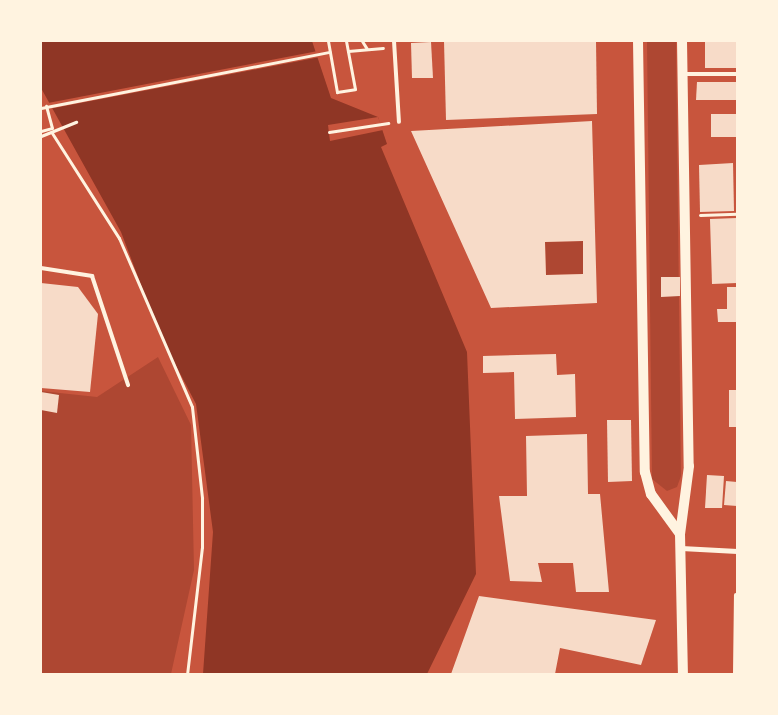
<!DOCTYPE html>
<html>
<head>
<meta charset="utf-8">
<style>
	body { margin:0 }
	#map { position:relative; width:778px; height:715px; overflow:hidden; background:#c8553d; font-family:"Fira Sans Condensed",sans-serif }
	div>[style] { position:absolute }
	.green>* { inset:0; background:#ae4732 }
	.water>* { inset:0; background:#8f3625 }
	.pier>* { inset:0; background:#c8553d }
	.building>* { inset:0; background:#f7dbc8 }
	.path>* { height:3px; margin:-1.5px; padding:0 1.5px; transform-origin:1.5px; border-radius:1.5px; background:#fff3e0 }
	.service>* { height:4px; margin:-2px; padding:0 2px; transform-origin:2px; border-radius:2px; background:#fff3e0 }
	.pedestrian>* { height:4.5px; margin:-2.25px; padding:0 2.25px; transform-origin:2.25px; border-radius:2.25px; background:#fff3e0 }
	.minor>* { height:5px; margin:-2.5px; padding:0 2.5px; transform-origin:2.5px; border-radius:2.5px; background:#fff3e0 }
	.secondary>* { height:10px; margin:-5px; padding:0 5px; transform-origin:5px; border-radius:5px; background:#fff3e0 }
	span { translate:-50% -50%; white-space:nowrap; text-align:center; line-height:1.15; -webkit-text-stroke:4px #fff3e0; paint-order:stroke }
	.frame { position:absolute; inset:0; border:42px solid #fff3e0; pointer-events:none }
</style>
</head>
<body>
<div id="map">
	<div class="green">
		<i style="clip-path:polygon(647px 41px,676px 41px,681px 476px,677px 487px,667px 491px,652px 479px)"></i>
		<i style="clip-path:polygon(583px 241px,583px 274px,546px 275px,545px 242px)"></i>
		<i style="clip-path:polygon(158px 357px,191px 425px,194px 570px,171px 674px,41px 674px,41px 391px,97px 397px)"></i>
	</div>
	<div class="water">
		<i style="clip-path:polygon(41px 41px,312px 41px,331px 98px,378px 117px,387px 144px,381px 147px,467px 352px,476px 574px,427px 674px,203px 674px,213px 532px,196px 404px,160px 335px,121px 232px,41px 88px)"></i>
	</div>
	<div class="pier">
		<i style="clip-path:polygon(318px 51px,320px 57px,49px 109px,48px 103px)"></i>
		<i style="clip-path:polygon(378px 117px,383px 130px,330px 141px,328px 125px)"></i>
	</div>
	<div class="building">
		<i style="clip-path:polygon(444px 41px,596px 41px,597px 114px,446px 120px)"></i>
		<i style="clip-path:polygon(705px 41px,737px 41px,737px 68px,705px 68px)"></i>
		<i style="clip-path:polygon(431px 42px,433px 78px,412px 78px,411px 43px)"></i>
		<i style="clip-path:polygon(697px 82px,737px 82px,737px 100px,696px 100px)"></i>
		<i style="clip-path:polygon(711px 114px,737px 114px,737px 137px,711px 137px)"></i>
		<i style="clip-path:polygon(evenodd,592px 121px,597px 303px,491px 308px,411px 131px,592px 121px,583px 241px,583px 274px,546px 275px,545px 242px,583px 241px)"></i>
		<i style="clip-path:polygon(733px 163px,734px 211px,700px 212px,699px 165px)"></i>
		<i style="clip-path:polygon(737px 218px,737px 283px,712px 284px,710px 219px)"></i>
		<i style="clip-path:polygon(661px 277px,680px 277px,680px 296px,661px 297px)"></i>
		<i style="clip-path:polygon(41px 283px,78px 287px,98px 314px,90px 392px,41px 388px)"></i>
		<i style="clip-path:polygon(727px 287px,737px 287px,737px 322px,718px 322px,717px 309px,727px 309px)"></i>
		<i style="clip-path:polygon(556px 354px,557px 375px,575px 374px,576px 417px,515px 419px,514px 372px,483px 373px,483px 356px)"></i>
		<i style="clip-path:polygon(729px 390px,737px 390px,737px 427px,729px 427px)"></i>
		<i style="clip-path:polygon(41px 392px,59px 395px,57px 413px,41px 410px)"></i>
		<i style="clip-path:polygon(607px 420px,631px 420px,632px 481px,608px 482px)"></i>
		<i style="clip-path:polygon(587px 434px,588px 494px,600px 494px,609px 592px,576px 592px,573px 563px,538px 563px,542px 582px,510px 581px,499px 496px,527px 496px,526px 436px)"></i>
		<i style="clip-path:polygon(707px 475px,724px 476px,722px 508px,705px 508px)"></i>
		<i style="clip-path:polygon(726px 481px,737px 482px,737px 506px,724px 505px)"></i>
		<i style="clip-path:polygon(479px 596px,656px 620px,641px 665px,560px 648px,555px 674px,451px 674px)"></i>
	</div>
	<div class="path">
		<i style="left:328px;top:41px;width:52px;rotate:80deg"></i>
		<i style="left:337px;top:92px;width:18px;rotate:-9deg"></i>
		<i style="left:355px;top:89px;width:49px;rotate:-100.6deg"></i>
		<i style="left:362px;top:41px;width:9px;rotate:58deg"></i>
		<i style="left:348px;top:51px;width:35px;rotate:-5deg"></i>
		<i style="left:41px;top:108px;width:294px;rotate:-11deg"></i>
		<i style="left:41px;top:131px;width:11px;rotate:-15deg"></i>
		<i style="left:52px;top:128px;width:23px;rotate:-105deg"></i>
		<i style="left:329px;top:132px;width:60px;rotate:-8.7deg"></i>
		<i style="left:52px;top:133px;width:125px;rotate:57.5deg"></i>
		<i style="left:119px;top:238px;width:184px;rotate:66.6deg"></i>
		<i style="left:192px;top:407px;width:92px;rotate:83.7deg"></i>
		<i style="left:202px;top:498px;width:49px;rotate:90deg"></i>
		<i style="left:202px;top:547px;width:128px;rotate:96.7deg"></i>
		<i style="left:41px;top:136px;width:38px;rotate:-22deg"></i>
		<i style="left:700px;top:215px;width:37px;rotate:-2deg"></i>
	</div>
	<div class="service">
		<i style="left:394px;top:41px;width:81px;rotate:86.5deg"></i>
		<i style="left:41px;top:268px;width:52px;rotate:8.9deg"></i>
		<i style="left:92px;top:276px;width:115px;rotate:71.7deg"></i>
		<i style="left:735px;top:674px;width:79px;rotate:-89.3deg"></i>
	</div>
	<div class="pedestrian">
		<i style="left:683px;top:74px;width:54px"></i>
	</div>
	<div class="minor">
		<i style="left:681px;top:548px;width:56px;rotate:3.1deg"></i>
	</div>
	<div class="secondary">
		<i style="left:638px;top:41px;width:431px;rotate:89.1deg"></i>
		<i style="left:645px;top:472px;width:23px;rotate:75deg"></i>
		<i style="left:651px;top:494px;width:49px;rotate:54.1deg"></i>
		<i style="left:682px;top:41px;width:425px;rotate:89.1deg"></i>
		<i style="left:689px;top:466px;width:69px;rotate:97.5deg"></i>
		<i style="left:680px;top:534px;width:140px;rotate:88.8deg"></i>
	</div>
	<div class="frame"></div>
</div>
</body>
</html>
